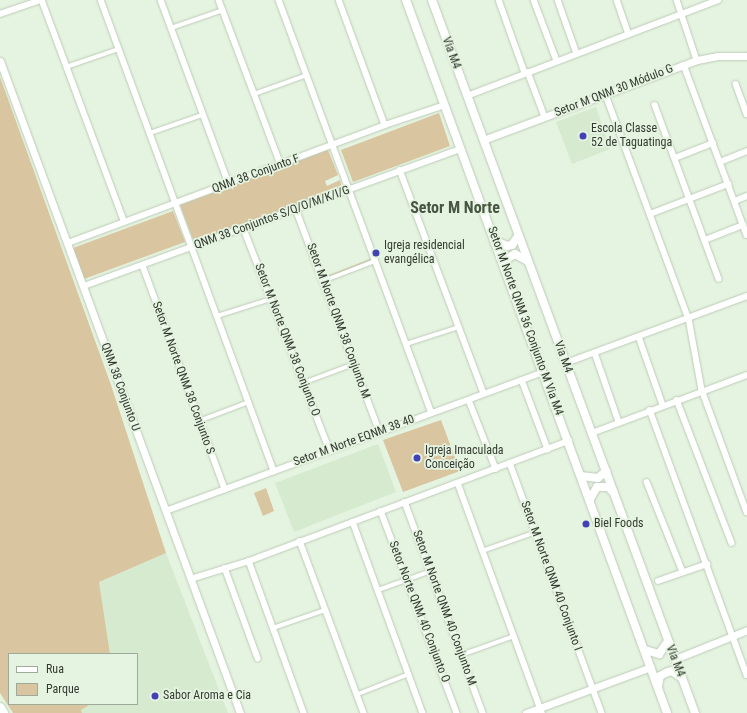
<!DOCTYPE html>
<html>
<head>
<meta charset="utf-8">
<style>
	body { margin:0 }
	#map { position:relative; width:747px; height:713px; overflow:hidden; background:#e5f4e0; font-family:"Roboto Condensed",sans-serif }
	div>[style] { position:absolute }
	.built>* { inset:0; background:#d5eacf }
	.green>* { inset:0; background:#d9c5a0 }
	.roads { filter:drop-shadow(0 0 1px #bccbb7) drop-shadow(0 0 1px #bccbb7) }
	.pedestrian>* { height:4px; margin:-2px; padding:0 2px; transform-origin:2px; border-radius:2px; background:#fff }
	.minor>* { height:5.5px; margin:-2.75px; padding:0 2.75px; transform-origin:2.75px; border-radius:2.75px; background:#fff }
	.tertiary>* { height:7px; margin:-3.5px; padding:0 3.5px; transform-origin:3.5px; border-radius:3.5px; background:#fff }
	.secondary>* { height:8px; margin:-4px; padding:0 4px; transform-origin:4px; border-radius:4px; background:#fff }
	.motorway>* { height:10px; margin:-5px; padding:0 5px; transform-origin:5px; border-radius:5px; background:#fff }
	.dots>* { width:11px; height:11px; translate:-50% -50%; box-sizing:border-box; border:2px solid #e5f4e0; border-radius:50% }
	span { translate:-50% -50%; white-space:nowrap; text-align:center; line-height:1.15; -webkit-text-stroke:3.5px #e5f4e0; paint-order:stroke }
	.street-label { font-size:12px; color:#343a32 }
	.poi-label { font-size:12px; color:#343a32 }
	.left { translate:0 -50%; text-align:left }
	.district-label { font-size:16px; color:#485544; font-weight:700 }
	.legend { position:absolute; left:8px; top:653px; width:130px; height:52px; box-sizing:border-box; background:#e5f4e0; border:1px solid #9eaa9a; margin:0; padding:5px 7px; list-style:none; font-size:12px; color:#343a32 }
	.legend li { display:flex; align-items:center; gap:8px; height:20px }
	.legend b { width:20px; border:1px solid #9eaa9a }
</style>
</head>
<body>
<div id="map">
	<div class="built">
		<i style="clip-path:polygon(596px 107px,610px 149px,572px 164px,556px 122px)"></i>
		<i style="clip-path:polygon(378px 444px,396px 492px,294px 532px,275px 483px)"></i>
		<i style="clip-path:polygon(166px 553px,228px 713px,82px 713px,81px 710px,91px 704px,137px 704px,137px 654px,110px 654px,99px 582px)"></i>
	</div>
	<div class="green">
		<i style="clip-path:polygon(0 77px,111px 385px,166px 553px,99px 582px,110px 654px,9px 654px,9px 704px,91px 704px,81px 710px,82px 713px,13px 713px,0 693px)"></i>
		<i style="clip-path:polygon(439px 113px,450px 146px,353px 182px,341px 150px)"></i>
		<i style="clip-path:polygon(328px 150px,338px 175px,325px 181px,327px 186px,340px 180px,342px 189px,194px 242px,180px 205px)"></i>
		<i style="clip-path:polygon(173px 211px,185px 242px,84px 279px,73px 248px)"></i>
		<i style="clip-path:polygon(370px 259px,372px 264px,329px 281px,327px 276px)"></i>
		<i style="clip-path:polygon(441px 420px,460px 471px,403px 492px,383px 440px)"></i>
		<i style="clip-path:polygon(266px 488px,274px 511px,263px 516px,254px 493px)"></i>
	</div>
	<div class="roads">
		<div class="pedestrian">
			<i style="left:171px;top:28px;width:55px;rotate:-19.1deg"></i>
			<i style="left:66px;top:67px;width:56px;rotate:-18.8deg"></i>
			<i style="left:254px;top:94px;width:56px;rotate:-19.7deg"></i>
			<i style="left:150px;top:133px;width:55px;rotate:-19.1deg"></i>
			<i style="left:323px;top:281px;width:56px;rotate:-21deg"></i>
			<i style="left:217px;top:316px;width:57px;rotate:-17.5deg"></i>
			<i style="left:406px;top:344px;width:56px;rotate:-17.8deg"></i>
			<i style="left:303px;top:383px;width:54px;rotate:-20.4deg"></i>
			<i style="left:199px;top:421px;width:53px;rotate:-20.8deg"></i>
			<i style="left:482px;top:551px;width:57px;rotate:-19.4deg"></i>
			<i style="left:378px;top:590px;width:56px;rotate:-19.7deg"></i>
			<i style="left:273px;top:628px;width:55px;rotate:-19.1deg"></i>
			<i style="left:461px;top:655px;width:56px;rotate:-19.7deg"></i>
			<i style="left:358px;top:694px;width:55px;rotate:-21.4deg"></i>
		</div>
		<div class="minor">
			<i style="left:42px;top:0;width:236px;rotate:69.6deg"></i>
			<i style="left:101px;top:0;width:502px;rotate:69.83deg"></i>
			<i style="left:161px;top:0;width:196px;rotate:69.7deg"></i>
			<i style="left:219px;top:0;width:176px;rotate:69.4deg"></i>
			<i style="left:279px;top:0;width:440px;rotate:69.7deg"></i>
			<i style="left:339px;top:0;width:133px;rotate:69.8deg"></i>
			<i style="left:499px;top:0;width:77px;rotate:70.4deg"></i>
			<i style="left:534px;top:0;width:65px;rotate:69.3deg"></i>
			<i style="left:558px;top:0;width:57px;rotate:70.6deg"></i>
			<i style="left:617px;top:0;width:36px;rotate:71deg"></i>
			<i style="left:677px;top:0;width:63px;rotate:71.6deg"></i>
			<i style="left:0;top:14px;width:43px;rotate:-18.9deg"></i>
			<i style="left:684px;top:65px;width:181px;rotate:69.7deg"></i>
			<i style="left:528px;top:72px;width:48px;rotate:69.3deg"></i>
			<i style="left:736px;top:84px;width:32px;rotate:70deg"></i>
			<i style="left:606px;top:95px;width:239px;rotate:69.7deg"></i>
			<i style="left:689px;top:319px;width:72px;rotate:79.6deg"></i>
			<i style="left:702px;top:390px;width:130px;rotate:69.8deg"></i>
			<i style="left:467px;top:96px;width:269px;rotate:-20.9deg"></i>
			<i style="left:655px;top:105px;width:185px;rotate:69.8deg"></i>
			<i style="left:675px;top:158px;width:41px;rotate:-21.5deg"></i>
			<i style="left:720px;top:162px;width:29px;rotate:-22deg"></i>
			<i style="left:400px;top:170px;width:238px;rotate:69.4deg"></i>
			<i style="left:735px;top:201px;width:13px;rotate:-23deg"></i>
			<i style="left:296px;top:209px;width:239px;rotate:69.4deg"></i>
			<i style="left:650px;top:214px;width:84px;rotate:-21deg"></i>
			<i style="left:244px;top:229px;width:238px;rotate:68.8deg"></i>
			<i style="left:705px;top:240px;width:41px;rotate:-21.5deg"></i>
			<i style="left:68px;top:243px;width:338px;rotate:-20.4deg"></i>
			<i style="left:385px;top:125px;width:63px;rotate:-18.4deg"></i>
			<i style="left:143px;top:266px;width:238px;rotate:69.8deg"></i>
			<i style="left:84px;top:286px;width:401px;rotate:-20deg"></i>
			<i style="left:639px;top:337px;width:72px;rotate:70.6deg"></i>
			<i style="left:595px;top:353px;width:73px;rotate:70.8deg"></i>
			<i style="left:566px;top:363px;width:193px;rotate:-20.3deg"></i>
			<i style="left:522px;top:380px;width:74px;rotate:69.4deg"></i>
			<i style="left:469px;top:400px;width:74px;rotate:68.6deg"></i>
			<i style="left:677px;top:400px;width:153px;rotate:69deg"></i>
			<i style="left:650px;top:410px;width:282px;rotate:69.9deg"></i>
			<i style="left:592px;top:433px;width:165px;rotate:-20.5deg"></i>
			<i style="left:510px;top:463px;width:266px;rotate:69.8deg"></i>
			<i style="left:647px;top:482px;width:97px;rotate:68.2deg"></i>
			<i style="left:458px;top:483px;width:245px;rotate:69.9deg"></i>
			<i style="left:405px;top:502px;width:225px;rotate:69.7deg"></i>
			<i style="left:166px;top:511px;width:402px;rotate:-20.2deg"></i>
			<i style="left:381px;top:511px;width:216px;rotate:69.4deg"></i>
			<i style="left:353px;top:522px;width:203px;rotate:69.9deg"></i>
			<i style="left:300px;top:541px;width:184px;rotate:69.6deg"></i>
			<i style="left:249px;top:561px;width:162px;rotate:70.1deg"></i>
			<i style="left:225px;top:568px;width:96px;rotate:69.9deg"></i>
			<i style="left:191px;top:579px;width:61px;rotate:-17.2deg"></i>
			<i style="left:249px;top:561px;width:342px;rotate:-20.6deg"></i>
			<i style="left:658px;top:581px;width:52px;rotate:-19.1deg"></i>
		</div>
		<div class="tertiary">
			<i style="left:0;top:61px;width:695px;rotate:69.79deg"></i>
			<i style="left:483px;top:140px;width:228px;rotate:-20.5deg"></i>
			<i style="left:697px;top:60px;width:21px;rotate:-11deg"></i>
			<i style="left:718px;top:56px;width:29px"></i>
			<i style="left:675px;top:659px;width:78px;rotate:-21.9deg"></i>
			<i style="left:526px;top:713px;width:133px;rotate:-20.2deg"></i>
		</div>
		<div class="secondary">
			<i style="left:406px;top:0;width:759px;rotate:69.89deg"></i>
			<i style="left:432px;top:0;width:760px;rotate:69.75deg"></i>
			<i style="left:496px;top:241px;width:12px;rotate:24deg"></i>
			<i style="left:507px;top:246px;width:5px;rotate:-11deg"></i>
			<i style="left:512px;top:245px;width:11px;rotate:-56deg"></i>
			<i style="left:505px;top:266px;width:9px;rotate:-69deg"></i>
			<i style="left:508px;top:258px;width:8px;rotate:-30deg"></i>
			<i style="left:515px;top:254px;width:13px;rotate:29deg"></i>
			<i style="left:581px;top:476px;width:17px;rotate:7deg"></i>
			<i style="left:598px;top:478px;width:11px;rotate:-41deg"></i>
			<i style="left:590px;top:499px;width:14px;rotate:-60deg"></i>
			<i style="left:597px;top:487px;width:11px"></i>
			<i style="left:608px;top:487px;width:7px;rotate:45deg"></i>
			<i style="left:645px;top:650px;width:15px;rotate:16deg"></i>
			<i style="left:659px;top:654px;width:16px;rotate:-55deg"></i>
			<i style="left:658px;top:686px;width:10px;rotate:-79deg"></i>
			<i style="left:660px;top:676px;width:9px;rotate:-27deg"></i>
			<i style="left:668px;top:672px;width:4px;rotate:-14deg"></i>
			<i style="left:672px;top:671px;width:12px;rotate:35deg"></i>
		</div>
		<div class="motorway">
			<i style="left:0;top:708px;width:6px;rotate:59deg"></i>
		</div>
	</div>
	<div class="dots">
		<i style="left:583px;top:136px;background:#4241b6"></i>
		<i style="left:376px;top:253px;background:#4241b6"></i>
		<i style="left:417px;top:458px;background:#4241b6"></i>
		<i style="left:586px;top:524px;background:#4241b6"></i>
		<i style="left:155px;top:696px;background:#4241b6"></i>
	</div>
	<div class="street-label">
		<span style="left:451px;top:53px;rotate:70deg">Via M4</span>
		<span style="left:614px;top:91px;rotate:-21deg">Setor M QNM 30 Módulo G</span>
		<span style="left:256px;top:174px;rotate:-20deg">QNM 38 Conjunto F</span>
		<span style="left:272px;top:218px;rotate:-20deg">QNM 38 Conjuntos S/Q/O/M/K/I/G</span>
		<span style="left:338px;top:321px;rotate:70deg">Setor M Norte QNM 38 Conjunto M</span>
		<span style="left:525px;top:321px;rotate:70deg">Setor M Norte QNM 36 Conjunto M Via M4</span>
		<span style="left:287px;top:340px;rotate:69deg">Setor M Norte QNM 38 Conjunto O</span>
		<span style="left:563px;top:357px;rotate:70deg">Via M4</span>
		<span style="left:183px;top:378px;rotate:70deg">Setor M Norte QNM 38 Conjunto S</span>
		<span style="left:120px;top:387px;rotate:70deg">QNM 38 Conjunto U</span>
		<span style="left:354px;top:441px;rotate:-20deg">Setor M Norte EQNM 38 40</span>
		<span style="left:551px;top:576px;rotate:70deg">Setor M Norte QNM 40 Conjunto I</span>
		<span style="left:444px;top:608px;rotate:70deg">Setor M Norte QNM 40 Conjunto M</span>
		<span style="left:419px;top:612px;rotate:69deg">Setor Norte QNM 40 Conjunto O</span>
		<span style="left:675px;top:661px;rotate:69deg">Via M4</span>
	</div>
	<div class="poi-label">
		<span class="left" style="left:591px;top:136px">Escola Classe<br>52 de Taguatinga</span>
		<span class="left" style="left:384px;top:253px">Igreja residencial<br>evangélica</span>
		<span class="left" style="left:425px;top:458px">Igreja Imaculada<br>Conceição</span>
		<span class="left" style="left:594px;top:524px">Biel Foods</span>
		<span class="left" style="left:163px;top:696px">Sabor Aroma e Cia</span>
	</div>
	<div class="district-label">
		<span style="left:455px;top:208px">Setor M Norte</span>
	</div>
	<ul class="legend">
	<li><b style="height:5px;background:#fff"></b>Rua</li>
	<li><b style="height:11px;background:#d9c5a0"></b>Parque</li>
	</ul>
</div>
</body>
</html>
